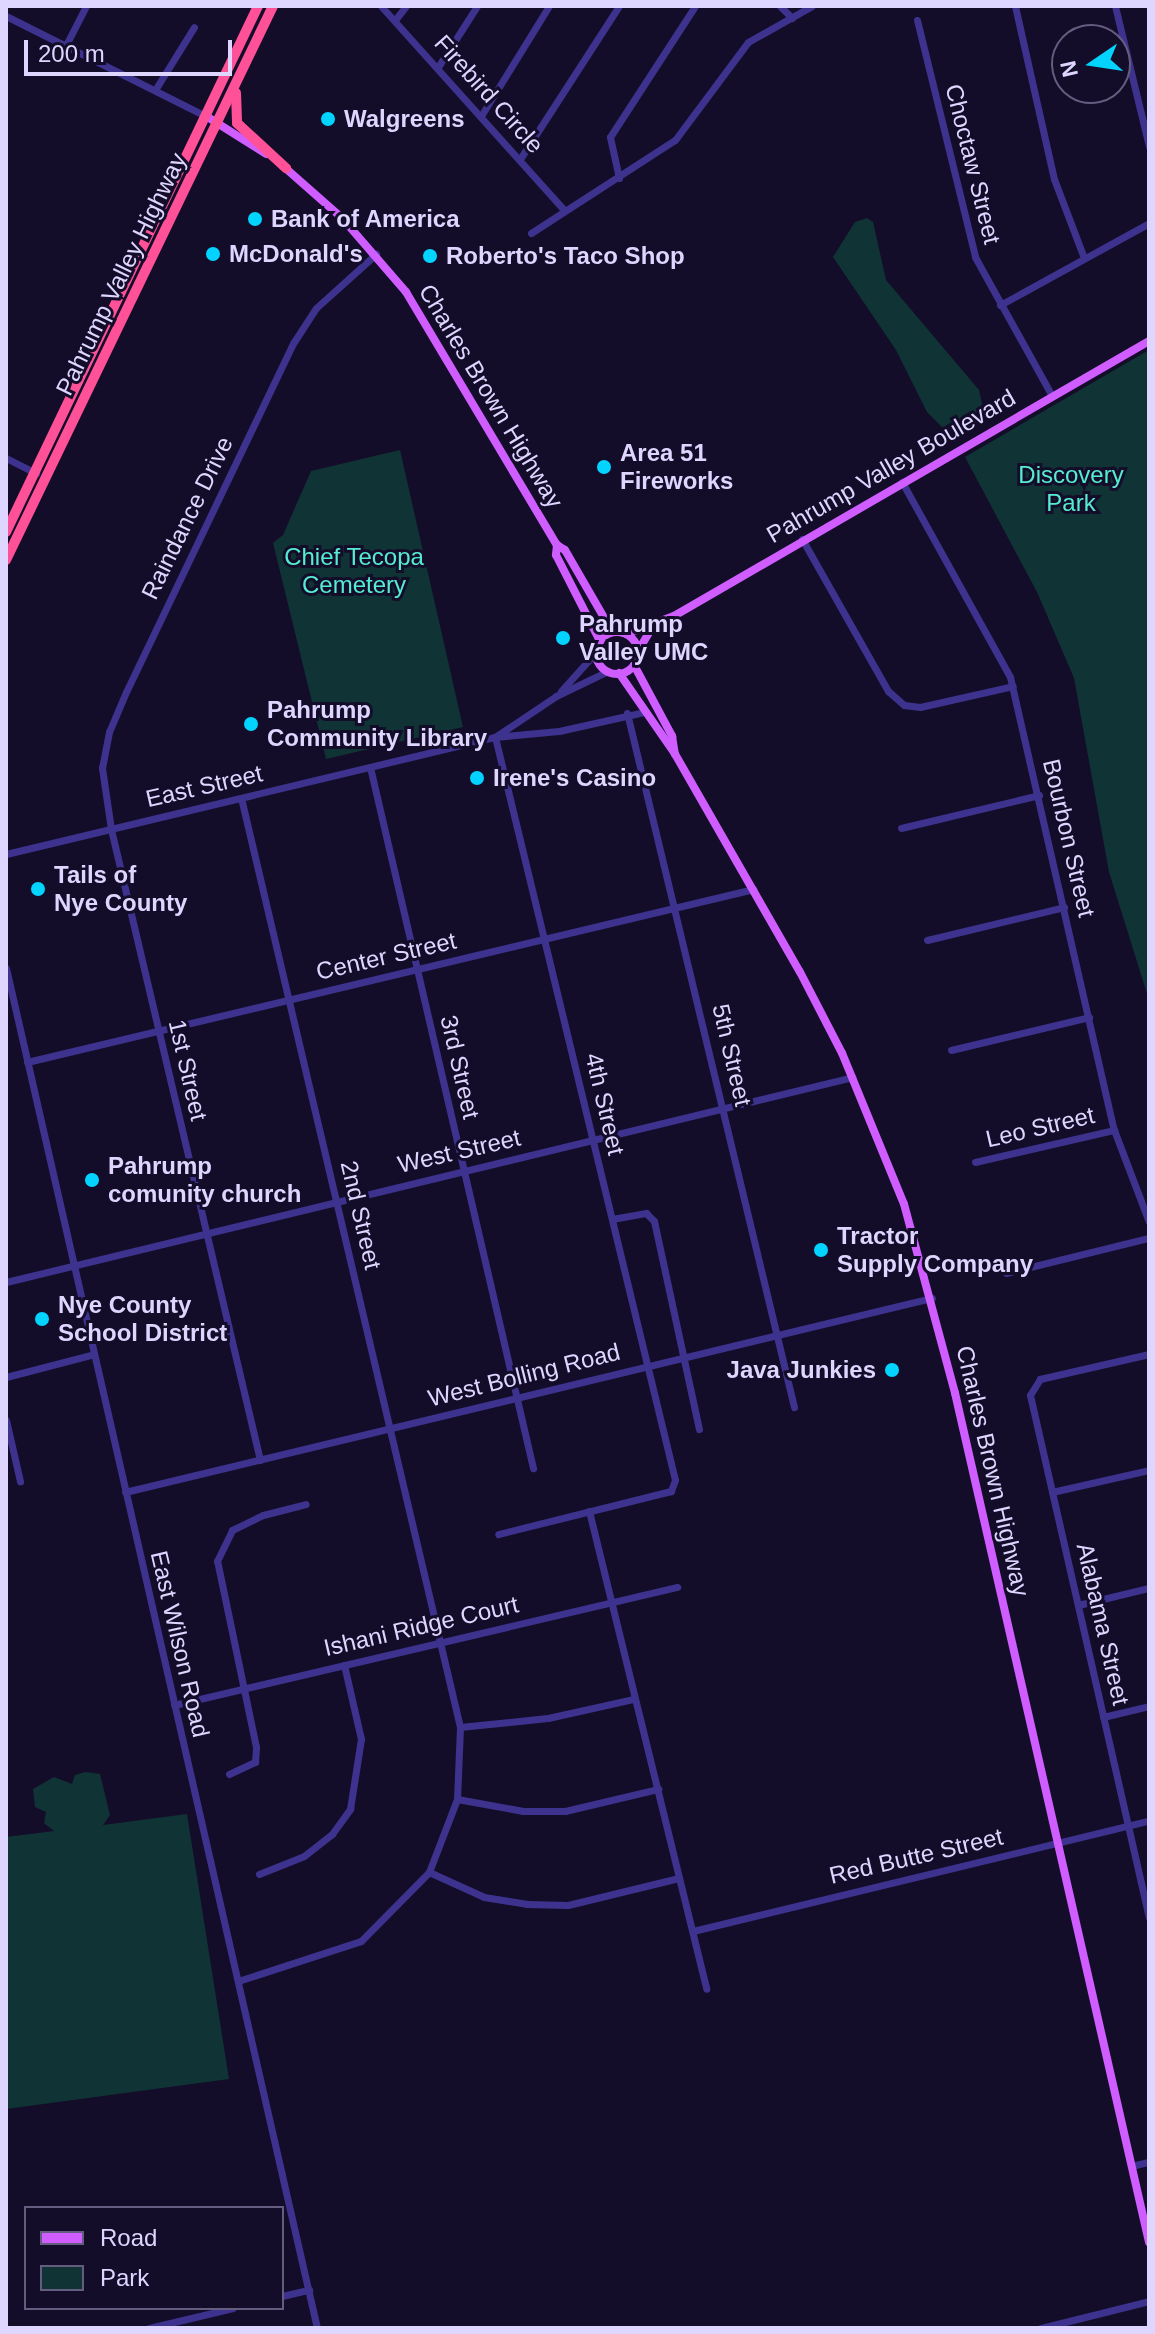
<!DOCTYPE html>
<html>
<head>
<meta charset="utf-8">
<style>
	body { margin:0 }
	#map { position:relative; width:1155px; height:2334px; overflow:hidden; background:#140d2a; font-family:Arial,sans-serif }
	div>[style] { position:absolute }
	.green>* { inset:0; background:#103335 }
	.minor>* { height:7px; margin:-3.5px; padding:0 3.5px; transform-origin:3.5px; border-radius:3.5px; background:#3d338e }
	.major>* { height:8px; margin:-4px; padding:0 4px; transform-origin:4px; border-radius:4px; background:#cf5dff }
	.major>.ring { margin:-4px; padding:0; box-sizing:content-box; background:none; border:8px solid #cf5dff; border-radius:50% }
	.highway>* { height:10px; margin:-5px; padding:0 5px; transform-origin:5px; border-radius:5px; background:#ff5197 }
	.dots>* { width:22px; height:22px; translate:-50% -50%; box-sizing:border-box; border:4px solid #140d2a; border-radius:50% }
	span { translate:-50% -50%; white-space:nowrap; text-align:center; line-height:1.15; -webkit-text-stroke:6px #140d2a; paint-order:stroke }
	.street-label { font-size:24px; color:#ded6ff }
	.poi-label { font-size:24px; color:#ded6ff; font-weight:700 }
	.left { translate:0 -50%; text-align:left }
	.right { translate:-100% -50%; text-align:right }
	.park-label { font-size:24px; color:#54edd2 }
	.frame { position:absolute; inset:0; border:8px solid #ded6ff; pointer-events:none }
	.legend { position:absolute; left:24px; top:2206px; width:260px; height:104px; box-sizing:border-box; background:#140d2a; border:2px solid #655d7f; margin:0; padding:10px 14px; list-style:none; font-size:24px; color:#ded6ff }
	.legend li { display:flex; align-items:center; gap:16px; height:40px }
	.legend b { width:40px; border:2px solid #655d7f }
	.north { position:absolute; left:1051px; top:24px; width:80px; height:80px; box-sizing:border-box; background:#140d2a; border:2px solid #655d7f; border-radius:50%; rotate:257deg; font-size:22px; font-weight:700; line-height:32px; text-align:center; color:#ded6ff }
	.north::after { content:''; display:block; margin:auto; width:28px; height:36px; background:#02d3ff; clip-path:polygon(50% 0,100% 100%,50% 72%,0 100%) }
	.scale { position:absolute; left:24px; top:40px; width:208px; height:36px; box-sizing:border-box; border:4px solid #ded6ff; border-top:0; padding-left:10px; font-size:24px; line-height:28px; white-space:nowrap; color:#ded6ff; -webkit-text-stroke:6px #140d2a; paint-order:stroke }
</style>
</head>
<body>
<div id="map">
	<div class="green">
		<i style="clip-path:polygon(867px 218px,873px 222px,886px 280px,979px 390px,984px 412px,975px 420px,943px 428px,927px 412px,896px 350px,833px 257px,855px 222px)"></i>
		<i style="clip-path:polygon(1149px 350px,1149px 1000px,1109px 872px,1074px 678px,1037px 592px,965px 457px)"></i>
		<i style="clip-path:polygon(400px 450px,463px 727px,326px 759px,273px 543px,283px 535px,311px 471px)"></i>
		<i style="clip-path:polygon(85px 1772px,100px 1774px,110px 1815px,103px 1825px,187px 1814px,229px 2079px,6px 2109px,6px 1837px,54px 1831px,44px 1823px,46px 1812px,35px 1807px,33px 1789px,54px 1777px,72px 1784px,75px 1775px)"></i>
	</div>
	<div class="minor">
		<i style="left:381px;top:6px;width:275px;rotate:48.1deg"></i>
		<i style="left:780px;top:6px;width:17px;rotate:45deg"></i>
		<i style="left:1015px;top:6px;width:177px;rotate:77.3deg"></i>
		<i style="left:1054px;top:179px;width:85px;rotate:69.2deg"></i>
		<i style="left:1115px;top:6px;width:145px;rotate:76.4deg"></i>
		<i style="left:6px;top:16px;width:224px;rotate:26.6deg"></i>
		<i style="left:395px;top:20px;width:18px;rotate:-52deg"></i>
		<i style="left:917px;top:20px;width:244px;rotate:76.2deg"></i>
		<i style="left:975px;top:257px;width:159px;rotate:61deg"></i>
		<i style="left:66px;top:45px;width:44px;rotate:-62.9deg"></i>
		<i style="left:438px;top:67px;width:72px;rotate:-57.4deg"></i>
		<i style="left:155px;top:90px;width:74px;rotate:-58.2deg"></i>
		<i style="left:481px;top:116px;width:129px;rotate:-58.3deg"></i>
		<i style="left:520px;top:159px;width:182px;rotate:-57.1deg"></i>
		<i style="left:619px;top:178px;width:42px;rotate:-102.4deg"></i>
		<i style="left:610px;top:137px;width:156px;rotate:-57deg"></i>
		<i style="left:531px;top:233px;width:171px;rotate:-32.9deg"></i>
		<i style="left:675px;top:140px;width:122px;rotate:-53.3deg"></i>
		<i style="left:748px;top:42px;width:73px;rotate:-29.4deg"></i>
		<i style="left:1000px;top:305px;width:170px;rotate:-28.8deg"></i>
		<i style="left:6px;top:458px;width:34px;rotate:27deg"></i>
		<i style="left:902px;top:482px;width:223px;rotate:61deg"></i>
		<i style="left:1010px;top:677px;width:465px;rotate:77.1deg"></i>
		<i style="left:1114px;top:1130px;width:98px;rotate:69.2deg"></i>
		<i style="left:802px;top:539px;width:175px;rotate:60.5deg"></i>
		<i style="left:888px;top:691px;width:21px;rotate:41deg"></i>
		<i style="left:904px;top:705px;width:16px;rotate:7deg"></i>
		<i style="left:920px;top:707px;width:95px;rotate:-12.7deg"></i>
		<i style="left:561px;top:691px;width:52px;rotate:-48.1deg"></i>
		<i style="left:627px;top:713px;width:714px;rotate:76.47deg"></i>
		<i style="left:495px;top:737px;width:764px;rotate:76.38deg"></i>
		<i style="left:675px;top:1480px;width:12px;rotate:110deg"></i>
		<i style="left:671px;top:1491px;width:178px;rotate:166deg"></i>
		<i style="left:495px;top:737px;width:73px;rotate:-33.9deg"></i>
		<i style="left:556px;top:696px;width:58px;rotate:-25.7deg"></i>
		<i style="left:370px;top:767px;width:720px;rotate:76.91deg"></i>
		<i style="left:901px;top:828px;width:142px;rotate:-13.4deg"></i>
		<i style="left:6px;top:854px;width:503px;rotate:-13.46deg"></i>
		<i style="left:495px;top:737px;width:64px;rotate:-5.4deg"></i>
		<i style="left:559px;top:731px;width:88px;rotate:-12.5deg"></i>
		<i style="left:927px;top:940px;width:141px;rotate:-13.5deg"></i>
		<i style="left:6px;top:968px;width:1395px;rotate:77.12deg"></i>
		<i style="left:951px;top:1050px;width:142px;rotate:-13.4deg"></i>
		<i style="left:27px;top:1062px;width:747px;rotate:-13.39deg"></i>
		<i style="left:975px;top:1162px;width:143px;rotate:-13deg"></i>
		<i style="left:612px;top:1219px;width:35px;rotate:-10deg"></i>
		<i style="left:646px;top:1213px;width:11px;rotate:45deg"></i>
		<i style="left:654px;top:1221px;width:213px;rotate:77.8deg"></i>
		<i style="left:1006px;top:1273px;width:147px;rotate:-13.8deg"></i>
		<i style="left:6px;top:1282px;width:871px;rotate:-13.61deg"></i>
		<i style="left:1149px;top:1354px;width:112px;rotate:167.1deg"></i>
		<i style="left:1040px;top:1379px;width:19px;rotate:122deg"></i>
		<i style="left:1030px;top:1395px;width:536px;rotate:77.18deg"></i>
		<i style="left:6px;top:1377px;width:91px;rotate:-14.6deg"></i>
		<i style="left:6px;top:1420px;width:63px;rotate:77.1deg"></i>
		<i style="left:260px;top:1460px;width:648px;rotate:-103.29deg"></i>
		<i style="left:111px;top:829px;width:62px;rotate:-98.4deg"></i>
		<i style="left:102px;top:768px;width:37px;rotate:-79deg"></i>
		<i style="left:109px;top:732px;width:43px;rotate:-67deg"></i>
		<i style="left:126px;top:692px;width:388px;rotate:-64.4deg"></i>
		<i style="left:294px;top:342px;width:40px;rotate:-57.1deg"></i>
		<i style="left:316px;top:308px;width:81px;rotate:-42deg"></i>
		<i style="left:125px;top:1492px;width:830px;rotate:-13.52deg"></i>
		<i style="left:1052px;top:1492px;width:99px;rotate:-12.8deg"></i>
		<i style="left:589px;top:1511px;width:492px;rotate:76.2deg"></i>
		<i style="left:1078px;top:1605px;width:73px;rotate:-13.5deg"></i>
		<i style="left:174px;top:1705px;width:517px;rotate:-13.2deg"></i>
		<i style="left:1103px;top:1717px;width:47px;rotate:-13.4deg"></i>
		<i style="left:460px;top:1727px;width:88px;rotate:-5.8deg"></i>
		<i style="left:548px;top:1718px;width:88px;rotate:-12.5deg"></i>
		<i style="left:229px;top:1774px;width:29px;rotate:-25deg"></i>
		<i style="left:255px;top:1762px;width:15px;rotate:-86deg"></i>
		<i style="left:256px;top:1747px;width:190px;rotate:-101.8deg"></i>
		<i style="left:217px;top:1561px;width:34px;rotate:-64deg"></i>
		<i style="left:232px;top:1530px;width:34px;rotate:-26deg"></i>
		<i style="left:263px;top:1515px;width:44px;rotate:-14.3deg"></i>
		<i style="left:457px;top:1799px;width:67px;rotate:10.3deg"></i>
		<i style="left:523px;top:1811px;width:42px"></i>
		<i style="left:565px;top:1811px;width:96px;rotate:-13.3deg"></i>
		<i style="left:429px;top:1872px;width:60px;rotate:24.4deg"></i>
		<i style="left:484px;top:1897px;width:44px;rotate:9.2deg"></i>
		<i style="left:527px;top:1904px;width:41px;rotate:1.4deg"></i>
		<i style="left:568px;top:1905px;width:114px;rotate:-13.7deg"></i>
		<i style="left:259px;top:1874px;width:48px;rotate:-21.8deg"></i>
		<i style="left:304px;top:1856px;width:36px;rotate:-38deg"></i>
		<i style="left:332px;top:1834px;width:31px;rotate:-54deg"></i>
		<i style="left:350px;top:1809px;width:71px;rotate:-81.1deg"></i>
		<i style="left:361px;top:1739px;width:76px;rotate:-102.9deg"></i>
		<i style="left:693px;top:1931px;width:469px;rotate:-13.6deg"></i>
		<i style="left:238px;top:1981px;width:129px;rotate:-18deg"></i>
		<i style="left:361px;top:1941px;width:97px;rotate:-45.4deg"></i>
		<i style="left:429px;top:1872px;width:78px;rotate:-69deg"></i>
		<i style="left:457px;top:1799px;width:72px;rotate:-87.6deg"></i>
		<i style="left:460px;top:1727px;width:954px;rotate:-103.26deg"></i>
		<i style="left:1131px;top:2166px;width:18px;rotate:-13deg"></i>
		<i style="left:282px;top:2296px;width:28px;rotate:-13deg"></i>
		<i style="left:149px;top:2328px;width:86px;rotate:-13.4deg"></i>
		<i style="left:1041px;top:2328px;width:111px;rotate:-14deg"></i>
	</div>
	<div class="major">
		<i style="left:206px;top:116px;width:71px;rotate:32.3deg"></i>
		<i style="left:283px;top:166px;width:79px;rotate:41.4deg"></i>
		<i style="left:342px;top:218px;width:98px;rotate:49.1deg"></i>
		<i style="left:406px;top:292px;width:295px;rotate:59.2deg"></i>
		<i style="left:557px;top:545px;width:9px;rotate:32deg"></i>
		<i style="left:565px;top:550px;width:82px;rotate:60deg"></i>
		<i style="left:606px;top:621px;width:19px;rotate:36deg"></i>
		<i style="left:557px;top:545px;width:10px;rotate:96deg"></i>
		<i style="left:556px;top:555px;width:97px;rotate:62.9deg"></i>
		<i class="ring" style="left:596px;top:632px;width:34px;height:34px"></i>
		<i style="left:627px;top:634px;width:50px;rotate:-21deg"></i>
		<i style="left:674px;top:616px;width:549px;rotate:-30.07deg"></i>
		<i style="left:638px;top:651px;width:29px;rotate:-59deg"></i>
		<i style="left:634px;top:665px;width:81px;rotate:61.8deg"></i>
		<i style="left:672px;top:736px;width:18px;rotate:81deg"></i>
		<i style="left:619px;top:673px;width:98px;rotate:55.3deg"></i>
		<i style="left:675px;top:754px;width:251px;rotate:60.2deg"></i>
		<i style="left:800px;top:972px;width:91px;rotate:62.6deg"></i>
		<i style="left:842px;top:1053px;width:163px;rotate:67.7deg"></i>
		<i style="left:904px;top:1204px;width:196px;rotate:74.9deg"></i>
		<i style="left:955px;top:1393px;width:871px;rotate:77.13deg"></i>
	</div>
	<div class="highway">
		<i style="left:236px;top:93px;width:30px;rotate:88deg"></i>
		<i style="left:237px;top:123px;width:67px;rotate:42.6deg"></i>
		<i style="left:6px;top:532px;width:583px;rotate:-64.4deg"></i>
		<i style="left:6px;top:560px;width:615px;rotate:-64.27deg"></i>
	</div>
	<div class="dots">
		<i style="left:328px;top:119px;background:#02d3ff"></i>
		<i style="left:255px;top:219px;background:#02d3ff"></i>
		<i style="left:213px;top:254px;background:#02d3ff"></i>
		<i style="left:430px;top:256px;background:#02d3ff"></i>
		<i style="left:604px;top:467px;background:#02d3ff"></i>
		<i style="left:563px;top:638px;background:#02d3ff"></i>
		<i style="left:251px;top:724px;background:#02d3ff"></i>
		<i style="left:477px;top:778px;background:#02d3ff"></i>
		<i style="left:38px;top:889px;background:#02d3ff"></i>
		<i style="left:92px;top:1180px;background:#02d3ff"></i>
		<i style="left:821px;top:1250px;background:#02d3ff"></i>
		<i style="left:42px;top:1319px;background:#02d3ff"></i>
		<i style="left:892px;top:1370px;background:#02d3ff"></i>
	</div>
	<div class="street-label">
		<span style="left:489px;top:94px;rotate:48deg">Firebird Circle</span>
		<span style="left:973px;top:164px;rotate:76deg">Choctaw Street</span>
		<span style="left:121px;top:274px;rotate:-64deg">Pahrump Valley Highway</span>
		<span style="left:491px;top:396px;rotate:59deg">Charles Brown Highway</span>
		<span style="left:891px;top:466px;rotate:-30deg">Pahrump Valley Boulevard</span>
		<span style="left:187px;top:518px;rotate:-64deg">Raindance Drive</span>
		<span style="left:204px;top:786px;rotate:-13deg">East Street</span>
		<span style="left:1069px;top:838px;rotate:77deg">Bourbon Street</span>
		<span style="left:386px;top:956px;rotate:-13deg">Center Street</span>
		<span style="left:732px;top:1055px;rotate:77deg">5th Street</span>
		<span style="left:460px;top:1067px;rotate:77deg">3rd Street</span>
		<span style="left:188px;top:1070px;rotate:77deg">1st Street</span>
		<span style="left:605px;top:1104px;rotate:77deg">4th Street</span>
		<span style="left:1040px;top:1127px;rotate:-13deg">Leo Street</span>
		<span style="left:459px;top:1151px;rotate:-13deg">West Street</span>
		<span style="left:361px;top:1215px;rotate:77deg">2nd Street</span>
		<span style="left:524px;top:1375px;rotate:-14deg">West Bolling Road</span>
		<span style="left:993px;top:1471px;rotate:77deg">Charles Brown Highway</span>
		<span style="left:1103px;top:1624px;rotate:77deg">Alabama Street</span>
		<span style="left:421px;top:1626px;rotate:-13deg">Ishani Ridge Court</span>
		<span style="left:180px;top:1644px;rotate:77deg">East Wilson Road</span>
		<span style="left:916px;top:1856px;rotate:-13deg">Red Butte Street</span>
	</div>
	<div class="poi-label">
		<span class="left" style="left:344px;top:119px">Walgreens</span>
		<span class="left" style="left:271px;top:219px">Bank of America</span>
		<span class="left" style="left:229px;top:254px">McDonald's</span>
		<span class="left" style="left:446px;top:256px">Roberto's Taco Shop</span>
		<span class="left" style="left:620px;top:467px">Area 51<br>Fireworks</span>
		<span class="left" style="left:579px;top:638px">Pahrump<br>Valley UMC</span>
		<span class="left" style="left:267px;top:724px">Pahrump<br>Community Library</span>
		<span class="left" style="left:493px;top:778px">Irene's Casino</span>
		<span class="left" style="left:54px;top:889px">Tails of<br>Nye County</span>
		<span class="left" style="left:108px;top:1180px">Pahrump<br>comunity church</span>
		<span class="left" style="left:837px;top:1250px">Tractor<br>Supply Company</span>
		<span class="left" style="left:58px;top:1319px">Nye County<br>School District</span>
		<span class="right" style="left:876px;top:1370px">Java Junkies</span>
	</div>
	<div class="park-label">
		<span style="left:1071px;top:489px">Discovery<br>Park</span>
		<span style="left:354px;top:571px">Chief Tecopa<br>Cemetery</span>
	</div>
	<div class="frame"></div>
	<ul class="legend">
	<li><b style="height:10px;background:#cf5dff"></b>Road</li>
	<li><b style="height:22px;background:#103335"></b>Park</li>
	</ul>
	<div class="north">N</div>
	<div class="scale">200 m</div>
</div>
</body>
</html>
